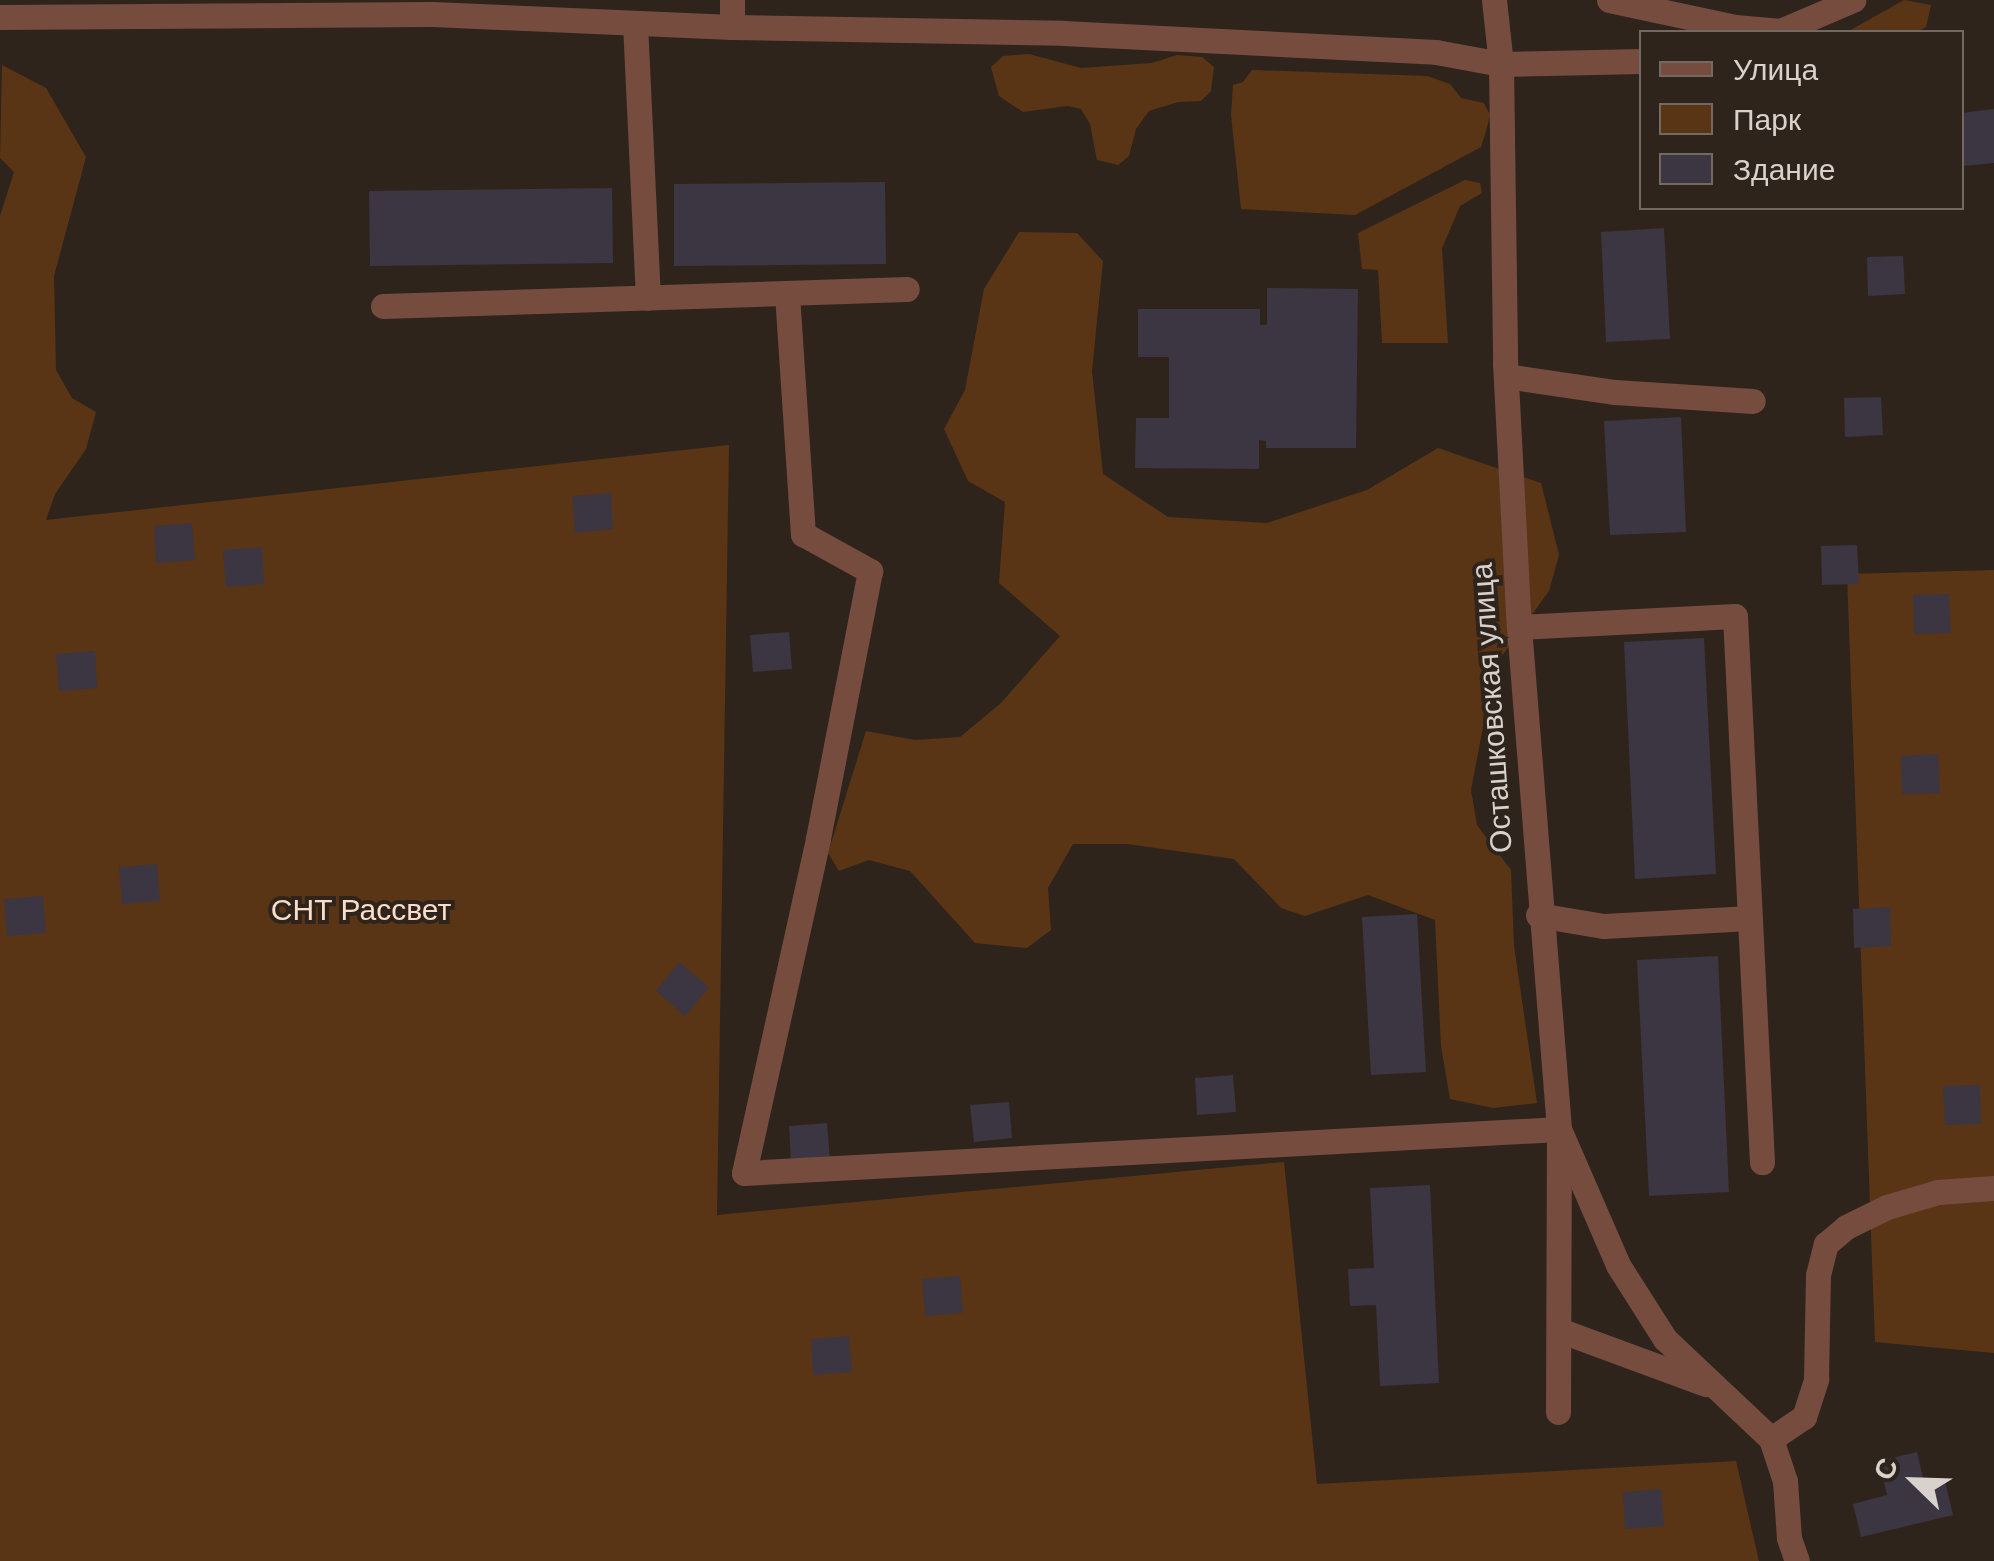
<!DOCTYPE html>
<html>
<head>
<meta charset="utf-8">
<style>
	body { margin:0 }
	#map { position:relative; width:1994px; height:1561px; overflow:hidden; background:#2e241c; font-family:"DM Sans",sans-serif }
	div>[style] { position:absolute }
	.green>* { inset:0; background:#5a3515 }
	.building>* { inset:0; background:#3b3641 }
	.minor>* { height:25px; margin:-12.5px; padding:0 12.5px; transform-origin:12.5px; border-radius:12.5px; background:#764c3e }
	span { translate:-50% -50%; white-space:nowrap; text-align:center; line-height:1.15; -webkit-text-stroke:8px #2e241c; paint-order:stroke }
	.street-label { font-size:30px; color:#d8d1cc }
	.park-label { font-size:30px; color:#faddc8 }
	.legend { position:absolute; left:1639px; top:30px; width:325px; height:180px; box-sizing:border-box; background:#2e241c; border:2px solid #726962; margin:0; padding:12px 18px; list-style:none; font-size:30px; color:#d8d1cc }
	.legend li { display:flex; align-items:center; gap:20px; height:50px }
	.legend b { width:50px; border:2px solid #726962 }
	.north { position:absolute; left:1864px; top:1431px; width:100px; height:100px; -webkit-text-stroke:8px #2e241c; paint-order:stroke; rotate:293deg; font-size:28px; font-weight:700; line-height:40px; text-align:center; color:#d8d1cc }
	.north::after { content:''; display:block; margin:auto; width:35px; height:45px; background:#d8d1cc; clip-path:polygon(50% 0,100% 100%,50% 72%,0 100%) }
</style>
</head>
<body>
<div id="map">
	<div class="green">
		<i style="clip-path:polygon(1904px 0,1931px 5px,1926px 27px,1917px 32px,1847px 32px)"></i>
		<i style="clip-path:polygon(1029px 54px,1081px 68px,1152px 63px,1177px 55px,1202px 57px,1214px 67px,1211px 91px,1201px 101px,1178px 102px,1149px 111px,1136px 129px,1129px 156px,1118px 165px,1097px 160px,1090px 124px,1081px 109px,1068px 106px,1023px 112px,999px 96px,991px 67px,1003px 56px)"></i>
		<i style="clip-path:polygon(2px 65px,46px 88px,86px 157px,54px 276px,56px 370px,72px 398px,96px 412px,86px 449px,55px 494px,46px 520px,729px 445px,717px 1215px,1284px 1162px,1317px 1484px,1736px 1461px,1759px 1561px,0 1561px,0 216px,14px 172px,0 158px)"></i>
		<i style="clip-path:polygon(1252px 70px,1427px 76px,1450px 84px,1461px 98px,1484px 103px,1490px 115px,1486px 131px,1481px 147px,1355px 215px,1241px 209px,1231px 115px,1233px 85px,1243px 82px)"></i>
		<i style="clip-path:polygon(1465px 180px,1480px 183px,1482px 193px,1460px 206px,1442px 248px,1448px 343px,1382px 343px,1378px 270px,1362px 269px,1358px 233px)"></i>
		<i style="clip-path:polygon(1019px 232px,1077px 233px,1103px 261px,1092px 371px,1103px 474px,1168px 517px,1267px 523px,1367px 490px,1438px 448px,1541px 483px,1559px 555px,1549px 591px,1485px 679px,1483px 727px,1471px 790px,1477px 825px,1511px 870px,1514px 946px,1537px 1103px,1493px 1108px,1450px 1099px,1441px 1046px,1435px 920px,1368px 895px,1305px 916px,1281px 908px,1234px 859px,1127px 844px,1073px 844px,1048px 888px,1051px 930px,1027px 948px,975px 943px,910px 871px,869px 860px,839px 871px,828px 853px,866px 731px,915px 740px,960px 737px,1001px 703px,1060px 636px,999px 583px,1005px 502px,968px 481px,944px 429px,965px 390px,984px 289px)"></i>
		<i style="clip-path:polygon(1994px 570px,1994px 1353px,1875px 1342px,1847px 574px)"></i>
	</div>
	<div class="building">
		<i style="clip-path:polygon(1994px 109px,1994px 163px,1962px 166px,1962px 113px)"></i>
		<i style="clip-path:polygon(885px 182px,886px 264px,674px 266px,674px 184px)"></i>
		<i style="clip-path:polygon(612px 188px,613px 263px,370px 266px,369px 191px)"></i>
		<i style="clip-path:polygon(1664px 228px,1670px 339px,1606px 342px,1601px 232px)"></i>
		<i style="clip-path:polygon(1903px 256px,1905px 294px,1868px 296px,1867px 257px)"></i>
		<i style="clip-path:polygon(1267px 288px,1358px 289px,1356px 448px,1266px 448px,1266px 441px,1259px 440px,1259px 469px,1135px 468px,1136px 418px,1169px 418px,1169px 357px,1138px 357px,1138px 309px,1260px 309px,1260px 325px,1267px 325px)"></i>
		<i style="clip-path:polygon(1881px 397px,1883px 435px,1845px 437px,1844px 398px)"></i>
		<i style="clip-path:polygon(1681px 417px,1686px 532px,1610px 535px,1604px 421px)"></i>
		<i style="clip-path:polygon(611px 493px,613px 529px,575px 533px,572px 496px)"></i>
		<i style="clip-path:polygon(192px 523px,195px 560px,156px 563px,154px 526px)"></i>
		<i style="clip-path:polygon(1857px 545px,1859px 584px,1822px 585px,1821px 546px)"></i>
		<i style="clip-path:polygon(262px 547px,264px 584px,226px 587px,223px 550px)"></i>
		<i style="clip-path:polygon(1949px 594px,1951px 633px,1914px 634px,1913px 595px)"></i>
		<i style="clip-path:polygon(789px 632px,792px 669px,753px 672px,750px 635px)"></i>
		<i style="clip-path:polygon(1704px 638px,1716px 874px,1635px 879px,1624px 642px)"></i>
		<i style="clip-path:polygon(95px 651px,97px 688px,59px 691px,56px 654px)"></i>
		<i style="clip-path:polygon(1938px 754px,1940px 793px,1902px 794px,1901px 756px)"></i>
		<i style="clip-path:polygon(157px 864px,160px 901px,122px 904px,119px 867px)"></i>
		<i style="clip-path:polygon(43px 896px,46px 933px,7px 936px,4px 899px)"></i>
		<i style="clip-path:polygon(1890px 907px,1891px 946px,1854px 948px,1853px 909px)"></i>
		<i style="clip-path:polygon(1417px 914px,1426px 1072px,1371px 1075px,1362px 917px)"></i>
		<i style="clip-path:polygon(1718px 956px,1729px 1192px,1649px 1196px,1637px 960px)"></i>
		<i style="clip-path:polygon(679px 962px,709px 987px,685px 1016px,656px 991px)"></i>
		<i style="clip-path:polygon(1233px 1075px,1236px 1112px,1197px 1115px,1195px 1078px)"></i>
		<i style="clip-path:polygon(1980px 1085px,1981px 1124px,1945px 1125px,1943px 1086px)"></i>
		<i style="clip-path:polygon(1009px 1102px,1012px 1138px,974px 1142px,970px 1105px)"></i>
		<i style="clip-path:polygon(827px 1123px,830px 1160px,791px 1163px,789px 1126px)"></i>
		<i style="clip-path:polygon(1430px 1185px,1439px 1383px,1380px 1386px,1376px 1305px,1350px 1306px,1348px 1269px,1374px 1268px,1370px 1188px)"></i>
		<i style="clip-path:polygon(960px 1276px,963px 1313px,925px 1316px,922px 1279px)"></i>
		<i style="clip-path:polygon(849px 1336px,852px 1372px,813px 1375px,811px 1339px)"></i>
		<i style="clip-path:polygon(1917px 1452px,1925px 1486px,1945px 1481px,1953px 1515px,1861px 1537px,1853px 1504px,1887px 1495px,1879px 1461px)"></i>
		<i style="clip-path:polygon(1661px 1489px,1664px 1526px,1625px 1529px,1623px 1492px)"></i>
	</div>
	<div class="minor">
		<i style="left:732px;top:0;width:27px;rotate:90deg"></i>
		<i style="left:1494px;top:0;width:64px;rotate:83.8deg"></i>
		<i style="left:1501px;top:64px;width:299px;rotate:89.2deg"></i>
		<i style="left:1505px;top:363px;width:264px;rotate:87deg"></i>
		<i style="left:1519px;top:627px;width:504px;rotate:85.44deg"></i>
		<i style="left:1559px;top:1129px;width:283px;rotate:90.2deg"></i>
		<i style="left:1609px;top:0;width:129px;rotate:12.1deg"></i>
		<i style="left:1735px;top:27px;width:47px;rotate:4.9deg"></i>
		<i style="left:0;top:17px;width:432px;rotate:-0.4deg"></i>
		<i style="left:432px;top:14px;width:300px;rotate:2.5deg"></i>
		<i style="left:732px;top:27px;width:331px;rotate:1deg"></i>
		<i style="left:1063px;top:33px;width:373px;rotate:2.9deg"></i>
		<i style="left:1436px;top:52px;width:66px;rotate:10.5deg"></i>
		<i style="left:1501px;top:64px;width:141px;rotate:-1.2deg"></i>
		<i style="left:635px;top:23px;width:275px;rotate:87.3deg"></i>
		<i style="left:1778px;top:32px;width:82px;rotate:-23.1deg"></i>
		<i style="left:787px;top:294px;width:241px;rotate:86.2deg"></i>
		<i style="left:803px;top:534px;width:77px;rotate:28.9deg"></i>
		<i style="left:870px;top:571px;width:273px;rotate:101deg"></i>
		<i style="left:818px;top:839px;width:342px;rotate:102.5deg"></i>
		<i style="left:744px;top:1173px;width:816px;rotate:-3.09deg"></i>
		<i style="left:1559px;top:1129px;width:148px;rotate:66.5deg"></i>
		<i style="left:1618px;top:1265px;width:88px;rotate:57.6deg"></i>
		<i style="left:1665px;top:1339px;width:146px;rotate:43.3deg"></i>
		<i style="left:1771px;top:1439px;width:44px;rotate:71.6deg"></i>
		<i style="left:1785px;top:1481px;width:57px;rotate:86deg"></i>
		<i style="left:1789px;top:1538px;width:24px;rotate:71deg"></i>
		<i style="left:383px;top:306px;width:524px;rotate:-1.86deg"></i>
		<i style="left:1506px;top:376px;width:110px;rotate:8.4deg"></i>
		<i style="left:1615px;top:392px;width:138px;rotate:3.7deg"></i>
		<i style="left:1519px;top:627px;width:216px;rotate:-2.9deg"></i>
		<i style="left:1735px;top:616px;width:547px;rotate:87.17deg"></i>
		<i style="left:1538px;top:915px;width:67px;rotate:9.5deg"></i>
		<i style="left:1604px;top:926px;width:146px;rotate:-3.1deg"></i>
		<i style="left:1559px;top:1330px;width:157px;rotate:20.2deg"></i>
		<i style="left:1771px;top:1439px;width:40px;rotate:-34deg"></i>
		<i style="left:1804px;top:1417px;width:40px;rotate:-72deg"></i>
		<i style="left:1816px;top:1379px;width:104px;rotate:-88.9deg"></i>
		<i style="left:1818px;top:1275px;width:32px;rotate:-76deg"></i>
		<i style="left:1826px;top:1244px;width:26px;rotate:-40deg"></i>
		<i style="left:1846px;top:1227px;width:46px;rotate:-26deg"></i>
		<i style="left:1887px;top:1207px;width:53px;rotate:-16.4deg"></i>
		<i style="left:1938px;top:1192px;width:56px;rotate:-4.1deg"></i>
	</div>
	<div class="street-label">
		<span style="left:1492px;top:708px;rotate:-94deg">Осташковская улица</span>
	</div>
	<div class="park-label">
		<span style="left:361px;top:910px">СНТ Рассвет</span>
	</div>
	<ul class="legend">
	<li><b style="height:12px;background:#764c3e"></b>Улица</li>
	<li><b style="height:28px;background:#5a3515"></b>Парк</li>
	<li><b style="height:28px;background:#3b3641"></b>Здание</li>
	</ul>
	<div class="north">С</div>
</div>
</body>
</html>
